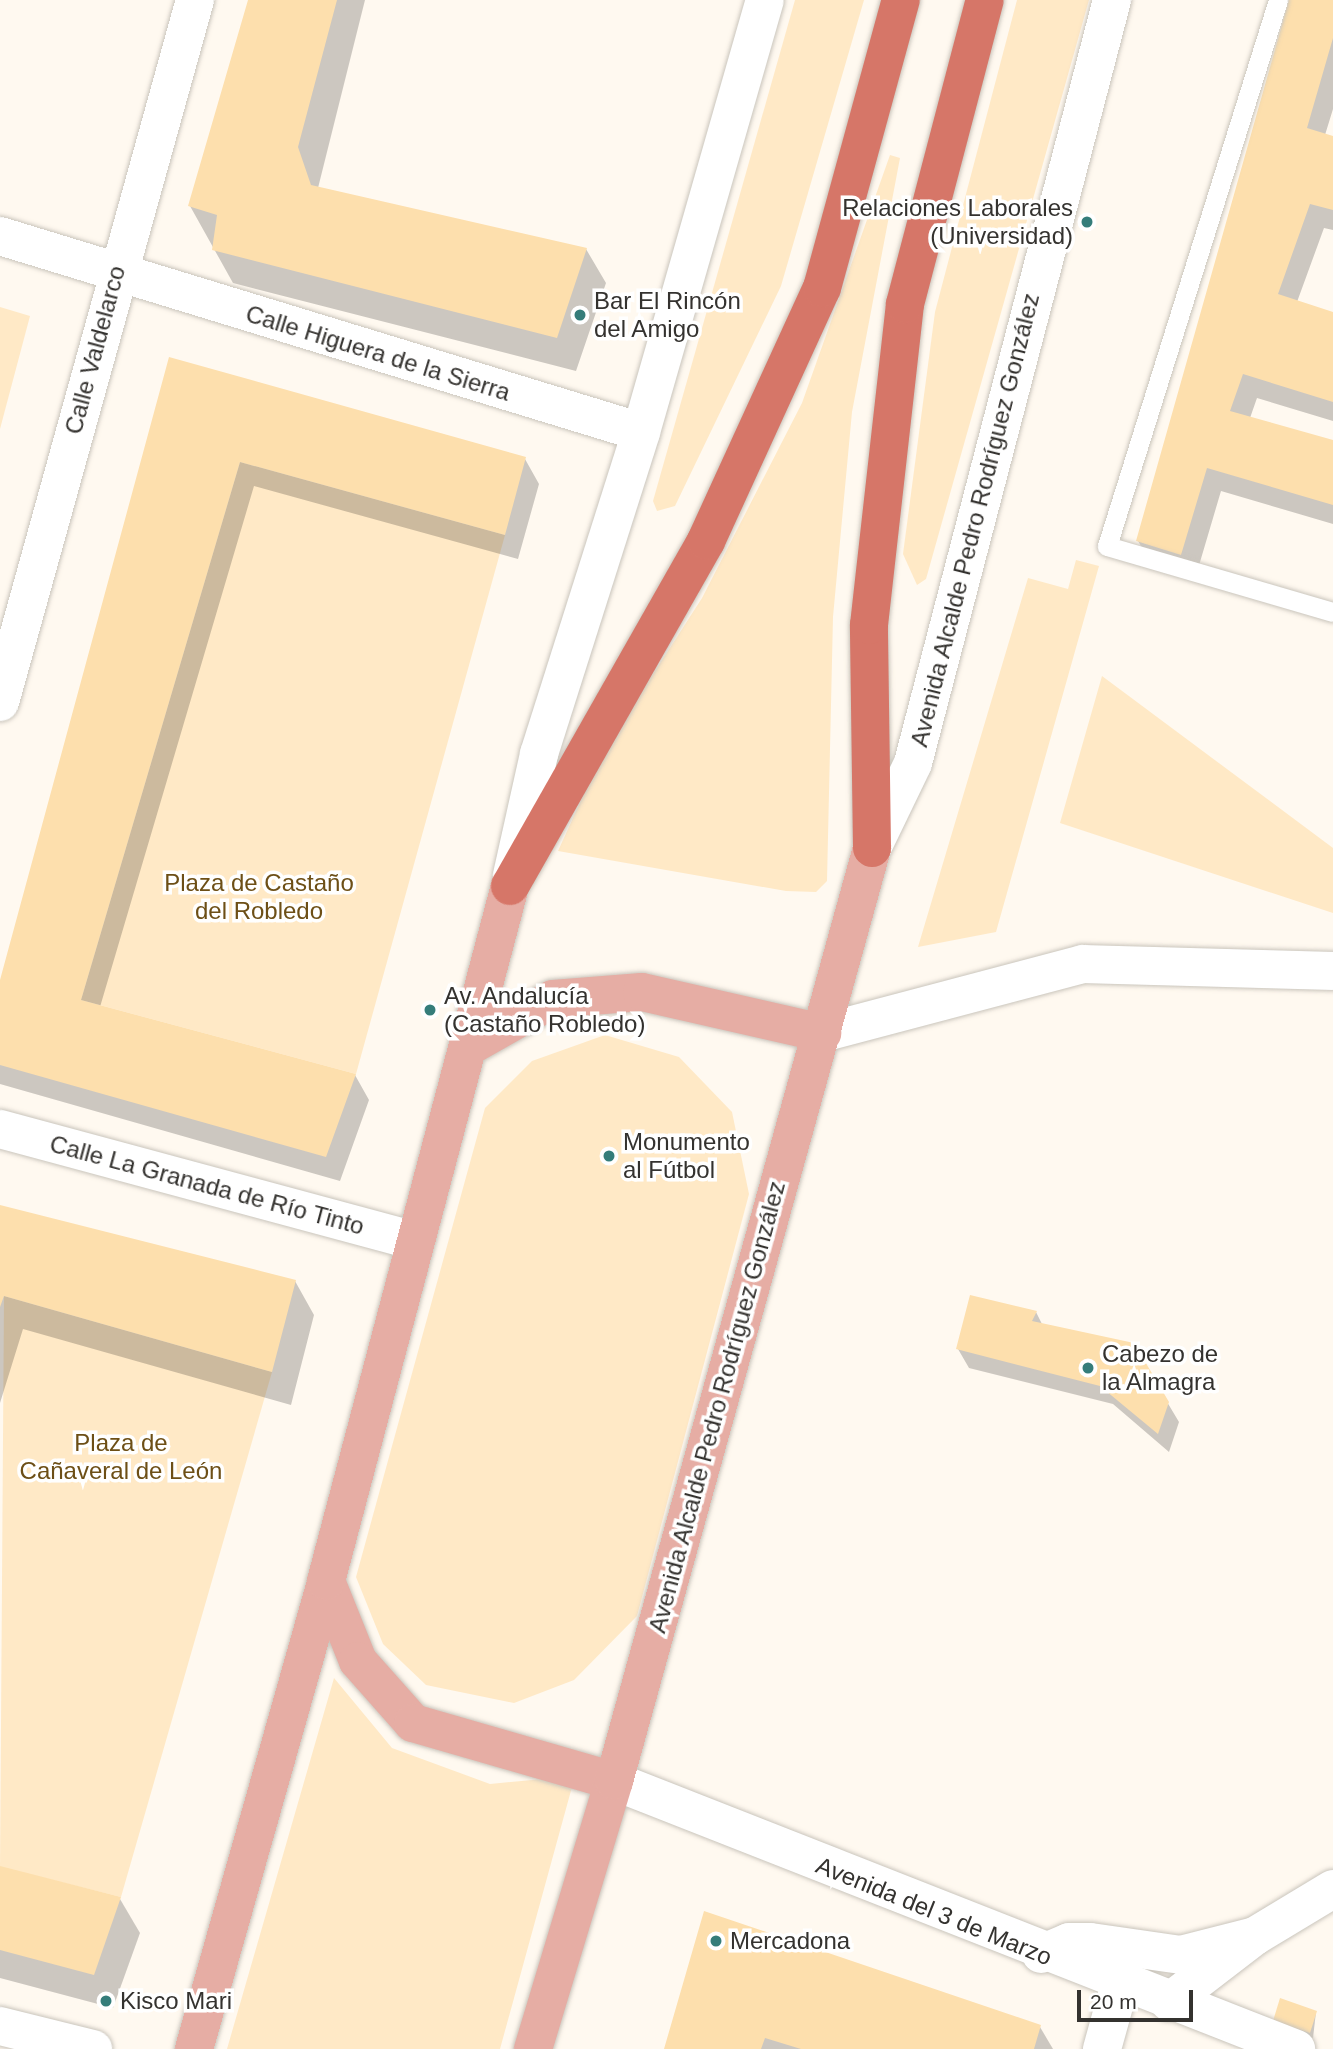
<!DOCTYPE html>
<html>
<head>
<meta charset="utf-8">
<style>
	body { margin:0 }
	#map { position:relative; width:1333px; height:2049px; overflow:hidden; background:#fff9f0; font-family:Arial,sans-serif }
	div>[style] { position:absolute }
	.green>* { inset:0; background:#ffe9c6 }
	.shadow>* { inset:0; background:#0003 }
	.building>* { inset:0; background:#fddfad }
	.roads { filter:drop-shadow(0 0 2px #cac5bc) drop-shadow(0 0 2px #cac5bc) }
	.lane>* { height:19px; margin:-9.5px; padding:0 9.5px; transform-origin:9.5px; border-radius:9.5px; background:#fff }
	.street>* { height:38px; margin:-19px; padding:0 19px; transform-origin:19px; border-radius:19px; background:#fff }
	.secondary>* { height:38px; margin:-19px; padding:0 19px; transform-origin:19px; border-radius:19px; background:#fff }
	.primary>* { height:38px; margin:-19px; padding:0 19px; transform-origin:19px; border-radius:19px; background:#e6ada4 }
	.highway>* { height:38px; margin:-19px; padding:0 19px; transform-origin:19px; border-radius:19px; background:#d67668 }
	.dots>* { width:19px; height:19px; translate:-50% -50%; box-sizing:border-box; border:4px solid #fff; border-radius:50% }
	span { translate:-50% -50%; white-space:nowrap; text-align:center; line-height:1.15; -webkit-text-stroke:7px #fff; paint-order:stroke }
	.poi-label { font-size:24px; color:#34322f }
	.right { translate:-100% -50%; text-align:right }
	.left { translate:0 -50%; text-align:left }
	.street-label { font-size:24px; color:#34322f }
	.park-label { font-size:24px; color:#6d4f16 }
	.scale { position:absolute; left:1077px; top:1990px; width:116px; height:32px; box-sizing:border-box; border:4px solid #34322f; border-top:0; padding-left:9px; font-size:21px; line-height:24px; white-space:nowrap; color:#34322f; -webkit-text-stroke:5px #fff; paint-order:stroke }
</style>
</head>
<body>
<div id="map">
	<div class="green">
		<i style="clip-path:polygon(795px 0,864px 0,781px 286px,675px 506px,657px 511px,653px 501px)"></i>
		<i style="clip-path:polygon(1017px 0,1089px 0,926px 579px,917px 585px,903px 554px,935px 312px)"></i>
		<i style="clip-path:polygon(890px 155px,900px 158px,852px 412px,833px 617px,827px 881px,816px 892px,786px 891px,558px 851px,603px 752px,702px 598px,802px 403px)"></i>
		<i style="clip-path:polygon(0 307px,30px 316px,0 429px)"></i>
		<i style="clip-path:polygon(240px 462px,505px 535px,356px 1074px,81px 1000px)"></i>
		<i style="clip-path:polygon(1076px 560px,1099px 566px,996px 932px,918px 947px,1028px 578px,1068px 589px)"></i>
		<i style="clip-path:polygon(1102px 676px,1333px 848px,1333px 913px,1060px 823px)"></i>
		<i style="clip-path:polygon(605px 1035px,679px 1057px,732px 1112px,749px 1194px,637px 1616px,574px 1680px,514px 1703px,426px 1685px,383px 1644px,356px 1577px,485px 1108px,532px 1061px)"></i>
		<i style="clip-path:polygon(4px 1296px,272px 1372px,121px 1897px,0 1867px)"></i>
		<i style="clip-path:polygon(334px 1678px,392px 1748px,490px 1784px,575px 1776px,500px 2049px,227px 2049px)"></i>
	</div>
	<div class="shadow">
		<i style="clip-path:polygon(250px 0,365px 0,318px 188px,586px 249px,606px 283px,576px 371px,233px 283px,190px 206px)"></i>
		<i style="clip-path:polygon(1291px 0,1333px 0,1333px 109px,1325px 135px,1333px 138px,1333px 230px,1324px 228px,1297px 302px,1333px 314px,1333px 421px,1257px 398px,1250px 418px,1333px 442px,1333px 524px,1221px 491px,1195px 579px,1152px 565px,1138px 541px)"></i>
		<i style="clip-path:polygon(170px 359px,525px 459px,539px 484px,518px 559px,254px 486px,100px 1007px,355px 1075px,369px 1100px,340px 1181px,0 1084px,0 987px)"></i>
		<i style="clip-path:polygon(0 1207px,295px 1281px,314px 1315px,291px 1405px,23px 1329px,0 1403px)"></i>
		<i style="clip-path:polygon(1036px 1312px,1043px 1326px,1133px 1345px,1179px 1422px,1169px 1452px,1113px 1404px,969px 1368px,958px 1349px)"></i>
		<i style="clip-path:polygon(0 1868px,120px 1899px,140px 1933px,113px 2008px,0 1978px)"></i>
		<i style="clip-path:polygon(706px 1914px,1040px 2027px,1053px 2049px,666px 2049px)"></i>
		<i style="clip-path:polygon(1316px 2012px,1313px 2038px,1278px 2026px)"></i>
	</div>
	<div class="building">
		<i style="clip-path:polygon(248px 0,337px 0,298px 147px,311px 185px,587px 248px,557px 338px,212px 250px,217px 215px,188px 206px)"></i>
		<i style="clip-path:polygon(1289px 0,1333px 0,1333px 38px,1307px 128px,1333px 136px,1333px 210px,1310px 204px,1278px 294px,1333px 312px,1333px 402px,1243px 374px,1230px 411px,1333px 440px,1333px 505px,1207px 468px,1181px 555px,1136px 541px)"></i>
		<i style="clip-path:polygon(169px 357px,526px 457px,505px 535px,240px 462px,81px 1000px,356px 1074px,326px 1157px,0 1065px,0 980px)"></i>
		<i style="clip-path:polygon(0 1205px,296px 1280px,272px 1372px,4px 1296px,0 1307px)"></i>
		<i style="clip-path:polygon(970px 1295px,1037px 1311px,1032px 1321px,1134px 1343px,1169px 1402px,1158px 1434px,1100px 1386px,956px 1349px)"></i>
		<i style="clip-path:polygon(0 1866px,121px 1897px,94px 1975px,0 1950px)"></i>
		<i style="clip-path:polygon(704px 1911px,1041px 2025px,1034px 2049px,801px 2049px,765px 2038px,761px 2049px,664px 2049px)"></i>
		<i style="clip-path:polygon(1280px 1998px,1317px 2011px,1310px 2033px,1273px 2021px)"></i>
	</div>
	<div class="roads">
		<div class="lane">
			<i style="left:1278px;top:0;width:572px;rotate:107.39deg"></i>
			<i style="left:1107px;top:546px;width:235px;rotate:16.3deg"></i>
		</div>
		<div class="street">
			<i style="left:0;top:236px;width:670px;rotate:17deg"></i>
			<i style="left:0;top:2026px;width:96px;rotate:13.9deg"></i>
			<i style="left:1102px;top:2049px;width:67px;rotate:-74.5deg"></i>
		</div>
		<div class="secondary">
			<i style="left:0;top:702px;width:729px;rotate:-74.48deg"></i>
			<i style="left:872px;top:848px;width:94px;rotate:-64.2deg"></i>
			<i style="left:913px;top:763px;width:789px;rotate:-75.38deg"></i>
			<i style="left:512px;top:875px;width:124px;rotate:-77.4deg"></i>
			<i style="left:539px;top:754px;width:338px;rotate:-72.4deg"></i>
			<i style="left:641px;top:432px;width:449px;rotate:-74deg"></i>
			<i style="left:822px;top:1033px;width:270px;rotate:-14.8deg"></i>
			<i style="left:1083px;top:964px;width:250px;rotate:1.6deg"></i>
			<i style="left:0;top:1129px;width:430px;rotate:15.1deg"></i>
			<i style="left:614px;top:1781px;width:733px;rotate:21.45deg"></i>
			<i style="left:1041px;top:1954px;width:30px;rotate:-23deg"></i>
			<i style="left:1069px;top:1942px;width:21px"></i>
			<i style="left:1090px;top:1942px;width:92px;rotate:8.1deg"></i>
			<i style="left:1181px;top:1955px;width:76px;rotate:-14.4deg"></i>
			<i style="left:1169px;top:2002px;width:108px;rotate:-37.5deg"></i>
			<i style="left:1255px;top:1936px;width:91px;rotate:-31.1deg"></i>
		</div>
		<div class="primary">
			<i style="left:470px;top:1046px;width:95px;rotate:-29.5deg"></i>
			<i style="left:553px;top:999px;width:89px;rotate:-4.5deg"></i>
			<i style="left:642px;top:992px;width:185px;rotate:12.8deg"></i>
			<i style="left:326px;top:1581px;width:86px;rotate:68.2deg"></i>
			<i style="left:358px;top:1661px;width:83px;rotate:48.4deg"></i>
			<i style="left:413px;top:1723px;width:209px;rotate:16.1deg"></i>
			<i style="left:194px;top:2049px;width:486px;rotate:-74.2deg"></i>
			<i style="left:326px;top:1581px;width:719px;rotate:-75.17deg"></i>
			<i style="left:533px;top:2049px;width:280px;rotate:-73.2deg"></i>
			<i style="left:614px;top:1781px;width:968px;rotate:-74.54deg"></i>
		</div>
		<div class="highway">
			<i style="left:872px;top:848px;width:223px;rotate:-90.8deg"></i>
			<i style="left:869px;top:625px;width:323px;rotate:-83.6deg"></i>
			<i style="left:905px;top:304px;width:314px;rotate:-75.3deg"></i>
			<i style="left:510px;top:886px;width:397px;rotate:-60.4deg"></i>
			<i style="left:706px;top:541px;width:278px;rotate:-65.4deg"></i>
			<i style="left:822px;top:288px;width:299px;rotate:-74.7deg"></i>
		</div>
	</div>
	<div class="dots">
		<i style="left:1087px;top:222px;background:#357d7a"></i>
		<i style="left:580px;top:315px;background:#357d7a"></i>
		<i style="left:430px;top:1010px;background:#357d7a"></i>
		<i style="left:609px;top:1156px;background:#357d7a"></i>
		<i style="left:1088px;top:1368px;background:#357d7a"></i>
		<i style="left:716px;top:1941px;background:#357d7a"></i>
		<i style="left:106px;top:2001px;background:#357d7a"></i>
	</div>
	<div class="poi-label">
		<span class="right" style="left:1073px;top:222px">Relaciones Laborales<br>(Universidad)</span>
		<span class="left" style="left:594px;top:315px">Bar El Rincón<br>del Amigo</span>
		<span class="left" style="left:444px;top:1010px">Av. Andalucía<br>(Castaño Robledo)</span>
		<span class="left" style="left:623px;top:1156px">Monumento<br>al Fútbol</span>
		<span class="left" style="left:1102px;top:1368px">Cabezo de<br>la Almagra</span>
		<span class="left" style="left:730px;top:1941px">Mercadona</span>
		<span class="left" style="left:120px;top:2001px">Kisco Mari</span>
	</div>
	<div class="street-label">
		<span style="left:95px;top:350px;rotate:-75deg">Calle Valdelarco</span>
		<span style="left:378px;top:353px;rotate:17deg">Calle Higuera de la Sierra</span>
		<span style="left:975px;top:520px;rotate:-76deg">Avenida Alcalde Pedro Rodríguez González</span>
		<span style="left:207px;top:1185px;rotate:15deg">Calle La Granada de Río Tinto</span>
		<span style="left:717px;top:1407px;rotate:-75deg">Avenida Alcalde Pedro Rodríguez González</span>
		<span style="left:934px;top:1911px;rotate:22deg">Avenida del 3 de Marzo</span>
	</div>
	<div class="park-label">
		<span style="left:259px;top:897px">Plaza de Castaño<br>del Robledo</span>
		<span style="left:121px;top:1457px">Plaza de<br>Cañaveral de León</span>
	</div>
	<div class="scale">20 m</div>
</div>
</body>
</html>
